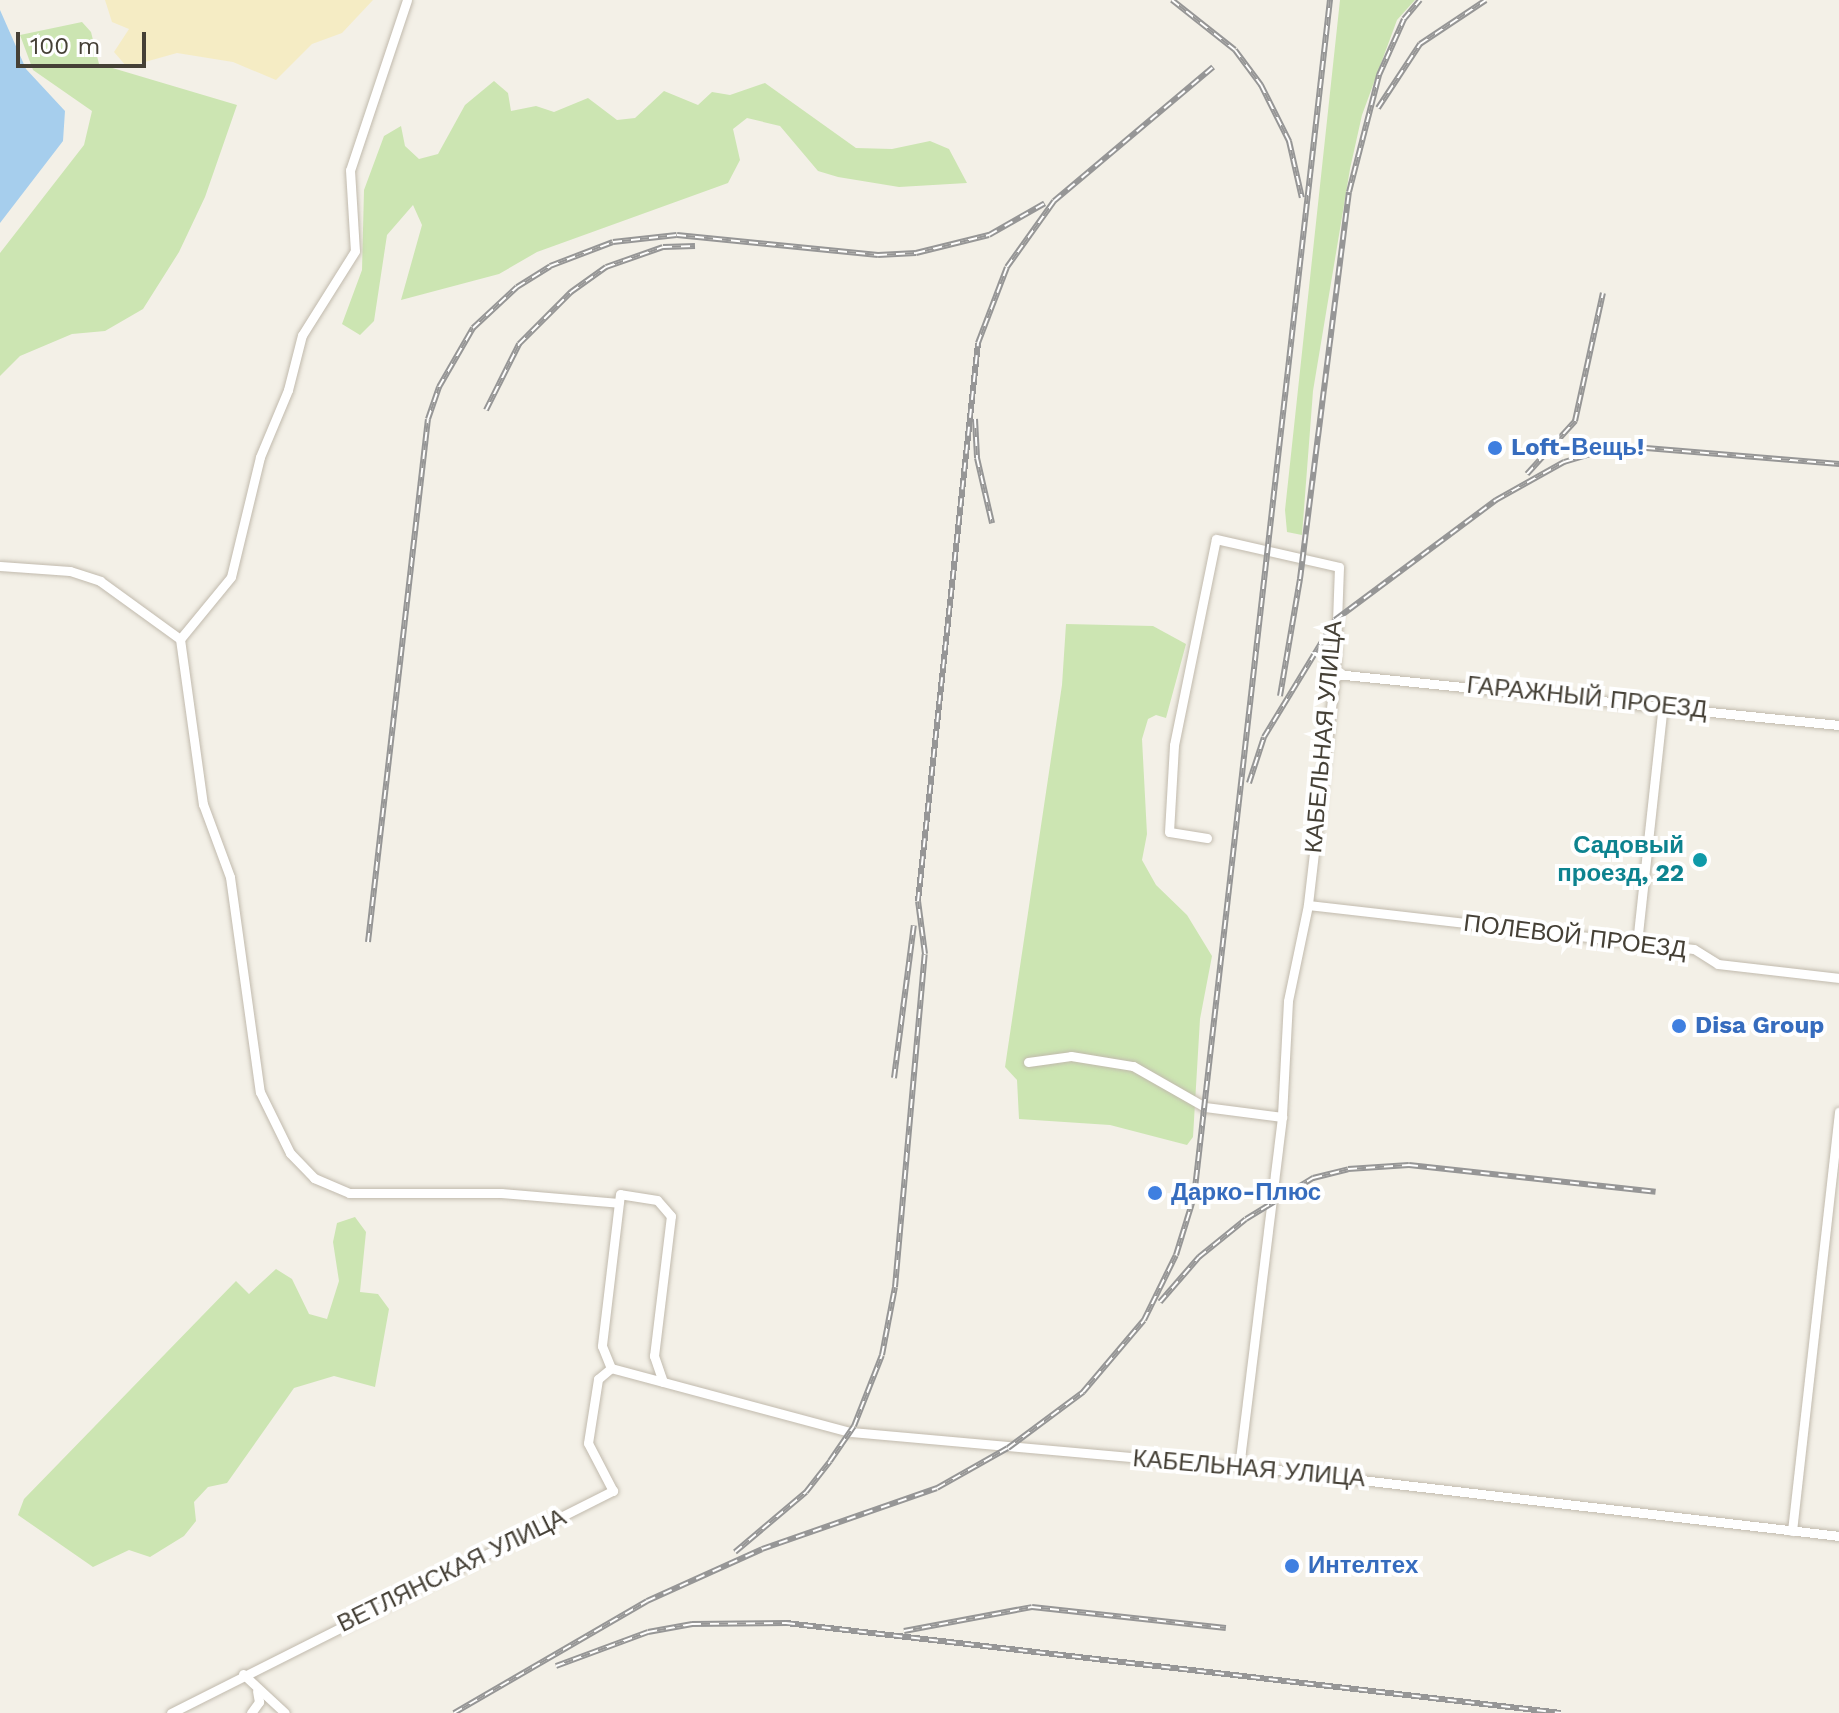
<!DOCTYPE html>
<html>
<head>
<meta charset="utf-8">
<style>
	body { margin:0 }
	#map { position:relative; width:1839px; height:1713px; overflow:hidden; background:#f3f0e7; font-family:"Work Sans",sans-serif }
	div>[style] { position:absolute }
	.green>* { inset:0; background:#cce5b2 }
	.sand>* { inset:0; background:#f5ecc4 }
	.water>* { inset:0; background:#a6ceed }
	.roads { filter:drop-shadow(0 0 2px #c1baad) drop-shadow(0 0 2px #c1baad) }
	.minor>* { height:9px; margin:-4.5px; padding:0 4.5px; transform-origin:4.5px; border-radius:4.5px; background:#fff }
	.rail>* { height:6px; margin-top:-3px; transform-origin:0; background:repeating-linear-gradient(90deg,#fff 0 9px,#969696 0 18px); box-sizing:border-box; border-block:2px solid #969696 }
	.dots>* { width:22px; height:22px; translate:-50% -50%; box-sizing:border-box; border:4px solid #fff; border-radius:50% }
	span { translate:-50% -50%; white-space:nowrap; text-align:center; line-height:1.15; -webkit-text-stroke:8px #fff; paint-order:stroke }
	.shop-label { font-size:24px; color:#366cbe; font-weight:700 }
	.left { translate:0 -50%; text-align:left }
	.street-label { font-size:24px; color:#454036 }
	.culture-label { font-size:24px; color:#0d838f; font-weight:700 }
	.right { translate:-100% -50%; text-align:right }
	.scale { position:absolute; left:16px; top:32px; width:130px; height:36px; box-sizing:border-box; border:4px solid #454036; border-top:0; padding-left:10px; font-size:24px; line-height:28px; white-space:nowrap; color:#454036; -webkit-text-stroke:6px #fff; paint-order:stroke }
</style>
</head>
<body>
<div id="map">
	<div class="green">
		<i style="clip-path:polygon(1340px 0,1415px 0,1397px 20px,1362px 115px,1350px 169px,1313px 391px,1302px 535px,1287px 532px,1285px 510px)"></i>
		<i style="clip-path:polygon(82px 22px,91px 32px,99px 64px,237px 105px,205px 197px,179px 252px,143px 309px,105px 331px,72px 334px,20px 356px,0 376px,0 253px,84px 145px,92px 111px,33px 70px,20px 35px)"></i>
		<i style="clip-path:polygon(494px 81px,508px 93px,511px 111px,536px 106px,554px 112px,588px 98px,617px 120px,635px 118px,664px 91px,698px 105px,712px 92px,730px 95px,765px 83px,856px 148px,892px 149px,930px 141px,949px 149px,967px 183px,899px 187px,838px 177px,818px 171px,780px 126px,747px 118px,733px 129px,740px 160px,728px 183px,537px 252px,499px 274px,401px 300px,422px 225px,413px 205px,387px 235px,374px 321px,360px 335px,342px 324px,362px 270px,364px 190px,384px 136px,401px 126px,405px 146px,419px 159px,438px 154px,465px 105px)"></i>
		<i style="clip-path:polygon(1066px 624px,1153px 626px,1186px 644px,1166px 718px,1156px 715px,1148px 719px,1142px 739px,1147px 834px,1142px 860px,1156px 885px,1187px 915px,1212px 956px,1200px 1019px,1193px 1137px,1187px 1145px,1110px 1125px,1019px 1119px,1017px 1080px,1005px 1067px,1062px 685px)"></i>
		<i style="clip-path:polygon(355px 1217px,366px 1232px,360px 1292px,378px 1294px,389px 1309px,375px 1387px,334px 1376px,294px 1388px,227px 1483px,208px 1487px,194px 1502px,196px 1521px,184px 1536px,150px 1557px,129px 1550px,93px 1567px,18px 1515px,24px 1499px,236px 1281px,249px 1294px,276px 1269px,292px 1279px,309px 1314px,327px 1319px,339px 1281px,333px 1242px,337px 1223px)"></i>
	</div>
	<div class="sand">
		<i style="clip-path:polygon(105px 0,373px 0,342px 33px,312px 44px,276px 80px,233px 62px,177px 53px,127px 67px,114px 52px,129px 29px,112px 22px)"></i>
	</div>
	<div class="water">
		<i style="clip-path:polygon(0 10px,26px 69px,65px 111px,63px 141px,0 223px)"></i>
	</div>
	<div class="roads">
		<div class="minor">
			<i style="left:407px;top:0;width:179px;rotate:108.5deg"></i>
			<i style="left:350px;top:170px;width:81px;rotate:86.5deg"></i>
			<i style="left:355px;top:251px;width:99px;rotate:122.2deg"></i>
			<i style="left:302px;top:335px;width:57px;rotate:104.3deg"></i>
			<i style="left:288px;top:390px;width:73px;rotate:112.7deg"></i>
			<i style="left:260px;top:457px;width:123px;rotate:103.6deg"></i>
			<i style="left:231px;top:577px;width:80px;rotate:129.4deg"></i>
			<i style="left:180px;top:639px;width:167px;rotate:82.1deg"></i>
			<i style="left:203px;top:804px;width:78px;rotate:69.7deg"></i>
			<i style="left:230px;top:877px;width:217px;rotate:82.1deg"></i>
			<i style="left:260px;top:1092px;width:68px;rotate:63.8deg"></i>
			<i style="left:290px;top:1153px;width:35px;rotate:46deg"></i>
			<i style="left:314px;top:1178px;width:38px;rotate:23deg"></i>
			<i style="left:349px;top:1193px;width:152px"></i>
			<i style="left:501px;top:1193px;width:118px;rotate:4.8deg"></i>
			<i style="left:0;top:566px;width:70px;rotate:4.1deg"></i>
			<i style="left:70px;top:571px;width:32px;rotate:18deg"></i>
			<i style="left:100px;top:581px;width:99px;rotate:35.9deg"></i>
			<i style="left:1335px;top:674px;width:507px;rotate:5.78deg"></i>
			<i style="left:1207px;top:838px;width:38px;rotate:-171deg"></i>
			<i style="left:1169px;top:832px;width:87px;rotate:-86.7deg"></i>
			<i style="left:1174px;top:745px;width:210px;rotate:-78.5deg"></i>
			<i style="left:1216px;top:539px;width:126px;rotate:12.8deg"></i>
			<i style="left:1339px;top:567px;width:107px;rotate:92.1deg"></i>
			<i style="left:1335px;top:674px;width:233px;rotate:96.7deg"></i>
			<i style="left:1308px;top:905px;width:98px;rotate:101.8deg"></i>
			<i style="left:1288px;top:1001px;width:116px;rotate:93deg"></i>
			<i style="left:1282px;top:1117px;width:352px;rotate:97deg"></i>
			<i style="left:1308px;top:905px;width:388px;rotate:6.5deg"></i>
			<i style="left:1694px;top:949px;width:28px;rotate:32deg"></i>
			<i style="left:1718px;top:964px;width:122px;rotate:6.6deg"></i>
			<i style="left:1637px;top:943px;width:240px;rotate:-83.8deg"></i>
			<i style="left:1028px;top:1062px;width:43px;rotate:-7.9deg"></i>
			<i style="left:1071px;top:1056px;width:63px;rotate:9.2deg"></i>
			<i style="left:1133px;top:1066px;width:83px;rotate:29.7deg"></i>
			<i style="left:1205px;top:1107px;width:78px;rotate:7.4deg"></i>
			<i style="left:663px;top:1382px;width:28px;rotate:-109deg"></i>
			<i style="left:654px;top:1356px;width:141px;rotate:-83.1deg"></i>
			<i style="left:671px;top:1216px;width:21px;rotate:-131deg"></i>
			<i style="left:657px;top:1200px;width:37px;rotate:-171deg"></i>
			<i style="left:620px;top:1194px;width:153px;rotate:96.8deg"></i>
			<i style="left:602px;top:1346px;width:24px;rotate:68deg"></i>
			<i style="left:611px;top:1368px;width:247px;rotate:15deg"></i>
			<i style="left:850px;top:1432px;width:420px;rotate:5.1deg"></i>
			<i style="left:1268px;top:1469px;width:575px;rotate:6.69deg"></i>
			<i style="left:1792px;top:1531px;width:422px;rotate:-83.6deg"></i>
			<i style="left:243px;top:1674px;width:57px;rotate:42.9deg"></i>
			<i style="left:171px;top:1713px;width:495px;rotate:-26.7deg"></i>
			<i style="left:613px;top:1491px;width:54px;rotate:-117.5deg"></i>
			<i style="left:588px;top:1443px;width:65px;rotate:-81.1deg"></i>
			<i style="left:598px;top:1379px;width:17px;rotate:-40deg"></i>
			<i style="left:251px;top:1713px;width:14px;rotate:-54deg"></i>
			<i style="left:259px;top:1702px;width:11px;rotate:-100deg"></i>
		</div>
	</div>
	<div class="rail">
		<i style="left:1172px;top:0;width:80px;rotate:38.4deg"></i>
		<i style="left:1235px;top:50px;width:44px;rotate:53.4deg"></i>
		<i style="left:1261px;top:85px;width:63px;rotate:63.4deg"></i>
		<i style="left:1289px;top:141px;width:58px;rotate:77.2deg"></i>
		<i style="left:1378px;top:108px;width:77px;rotate:-56.7deg"></i>
		<i style="left:1420px;top:44px;width:79px;rotate:-33.7deg"></i>
		<i style="left:486px;top:410px;width:74px;rotate:-63.4deg"></i>
		<i style="left:519px;top:344px;width:74px;rotate:-45deg"></i>
		<i style="left:571px;top:292px;width:43px;rotate:-35.5deg"></i>
		<i style="left:606px;top:267px;width:60px;rotate:-19.3deg"></i>
		<i style="left:663px;top:247px;width:32px;rotate:-2deg"></i>
		<i style="left:975px;top:419px;width:39px;rotate:87deg"></i>
		<i style="left:977px;top:458px;width:67px;rotate:77deg"></i>
		<i style="left:1527px;top:474px;width:72px;rotate:-47.8deg"></i>
		<i style="left:1575px;top:421px;width:131px;rotate:-77.7deg"></i>
		<i style="left:1280px;top:696px;width:119px;rotate:-80.3deg"></i>
		<i style="left:1300px;top:579px;width:390px;rotate:-82.8deg"></i>
		<i style="left:1349px;top:192px;width:121px;rotate:-75.6deg"></i>
		<i style="left:1379px;top:75px;width:61px;rotate:-65.9deg"></i>
		<i style="left:1404px;top:19px;width:25px;rotate:-50deg"></i>
		<i style="left:1249px;top:783px;width:48px;rotate:-71.9deg"></i>
		<i style="left:1264px;top:737px;width:137px;rotate:-58.7deg"></i>
		<i style="left:1335px;top:620px;width:201px;rotate:-36.7deg"></i>
		<i style="left:1496px;top:500px;width:78px;rotate:-29.2deg"></i>
		<i style="left:1564px;top:462px;width:42px;rotate:-16.7deg"></i>
		<i style="left:1604px;top:450px;width:42px;rotate:-2.7deg"></i>
		<i style="left:1646px;top:448px;width:194px;rotate:4.7deg"></i>
		<i style="left:368px;top:942px;width:526px;rotate:-83.46deg"></i>
		<i style="left:428px;top:419px;width:34px;rotate:-71deg"></i>
		<i style="left:439px;top:387px;width:68px;rotate:-60deg"></i>
		<i style="left:473px;top:328px;width:60px;rotate:-43deg"></i>
		<i style="left:517px;top:287px;width:39px;rotate:-32deg"></i>
		<i style="left:550px;top:266px;width:67px;rotate:-20.9deg"></i>
		<i style="left:613px;top:242px;width:64px;rotate:-6.2deg"></i>
		<i style="left:677px;top:235px;width:202px;rotate:5.7deg"></i>
		<i style="left:878px;top:255px;width:38px;rotate:-3deg"></i>
		<i style="left:916px;top:253px;width:75px;rotate:-13.9deg"></i>
		<i style="left:989px;top:235px;width:64px;rotate:-29.7deg"></i>
		<i style="left:894px;top:1078px;width:154px;rotate:-82.6deg"></i>
		<i style="left:1160px;top:1302px;width:60px;rotate:-49.1deg"></i>
		<i style="left:1199px;top:1257px;width:60px;rotate:-39deg"></i>
		<i style="left:1246px;top:1219px;width:79px;rotate:-31.5deg"></i>
		<i style="left:1313px;top:1178px;width:36px;rotate:-14deg"></i>
		<i style="left:1348px;top:1169px;width:61px;rotate:-3.8deg"></i>
		<i style="left:1409px;top:1165px;width:248px;rotate:6.2deg"></i>
		<i style="left:735px;top:1552px;width:93px;rotate:-40.2deg"></i>
		<i style="left:806px;top:1492px;width:39px;rotate:-52deg"></i>
		<i style="left:830px;top:1461px;width:42px;rotate:-55.6deg"></i>
		<i style="left:854px;top:1426px;width:76px;rotate:-68.5deg"></i>
		<i style="left:882px;top:1355px;width:69px;rotate:-79.2deg"></i>
		<i style="left:895px;top:1287px;width:334px;rotate:-84.9deg"></i>
		<i style="left:925px;top:954px;width:53px;rotate:-97.5deg"></i>
		<i style="left:918px;top:901px;width:561px;rotate:-83.86deg"></i>
		<i style="left:978px;top:343px;width:81px;rotate:-69.1deg"></i>
		<i style="left:1007px;top:267px;width:81px;rotate:-54.5deg"></i>
		<i style="left:1054px;top:201px;width:208px;rotate:-40.1deg"></i>
		<i style="left:904px;top:1631px;width:130px;rotate:-10.6deg"></i>
		<i style="left:1032px;top:1607px;width:195px;rotate:6.2deg"></i>
		<i style="left:556px;top:1666px;width:98px;rotate:-20.3deg"></i>
		<i style="left:648px;top:1632px;width:45px;rotate:-10.3deg"></i>
		<i style="left:692px;top:1624px;width:94px;rotate:-0.6deg"></i>
		<i style="left:786px;top:1623px;width:780px;rotate:6.62deg"></i>
		<i style="left:454px;top:1713px;width:223px;rotate:-30.1deg"></i>
		<i style="left:647px;top:1601px;width:126px;rotate:-24.3deg"></i>
		<i style="left:762px;top:1549px;width:185px;rotate:-19.2deg"></i>
		<i style="left:937px;top:1488px;width:81px;rotate:-29.4deg"></i>
		<i style="left:1008px;top:1448px;width:94px;rotate:-36.7deg"></i>
		<i style="left:1083px;top:1392px;width:94px;rotate:-49.7deg"></i>
		<i style="left:1144px;top:1320px;width:72px;rotate:-63.8deg"></i>
		<i style="left:1176px;top:1255px;width:61px;rotate:-72.8deg"></i>
		<i style="left:1194px;top:1197px;width:1205px;rotate:-83.52deg"></i>
	</div>
	<div class="dots">
		<i style="left:1495px;top:448px;background:#3f7fe0"></i>
		<i style="left:1700px;top:860px;background:#0f9aa8"></i>
		<i style="left:1679px;top:1026px;background:#3f7fe0"></i>
		<i style="left:1155px;top:1193px;background:#3f7fe0"></i>
		<i style="left:1292px;top:1566px;background:#3f7fe0"></i>
	</div>
	<div class="shop-label">
		<span class="left" style="left:1511px;top:448px">Loft-Вещь!</span>
		<span class="left" style="left:1695px;top:1026px">Disa Group</span>
		<span class="left" style="left:1171px;top:1193px">Дарко-Плюс</span>
		<span class="left" style="left:1308px;top:1566px">Интелтех</span>
	</div>
	<div class="street-label">
		<span style="left:1587px;top:698px;rotate:6deg">ГАРАЖНЫЙ ПРОЕЗД</span>
		<span style="left:1324px;top:737px;rotate:-85deg">КАБЕЛЬНАЯ УЛИЦА</span>
		<span style="left:1575px;top:937px;rotate:7deg">ПОЛЕВОЙ ПРОЕЗД</span>
		<span style="left:1249px;top:1469px;rotate:5deg">КАБЕЛЬНАЯ УЛИЦА</span>
		<span style="left:452px;top:1571px;rotate:-26deg">ВЕТЛЯНСКАЯ УЛИЦА</span>
	</div>
	<div class="culture-label">
		<span class="right" style="left:1684px;top:860px">Садовый<br>проезд, 22</span>
	</div>
	<div class="scale">100 m</div>
</div>
</body>
</html>
